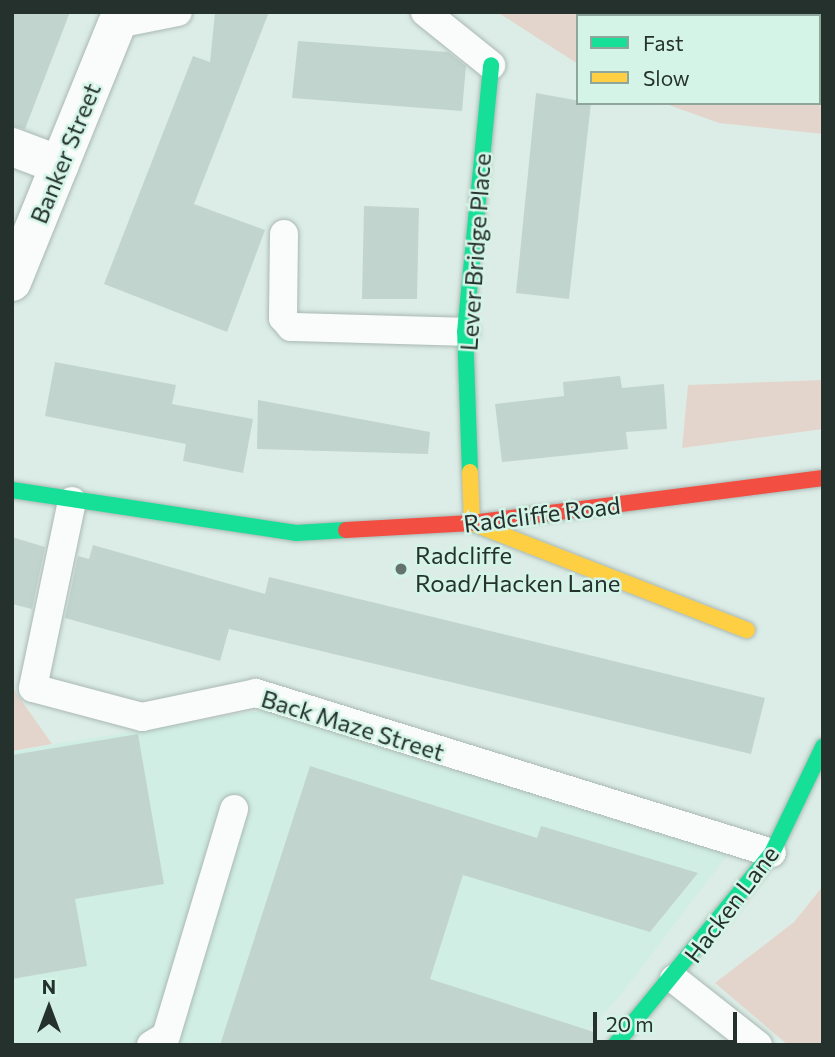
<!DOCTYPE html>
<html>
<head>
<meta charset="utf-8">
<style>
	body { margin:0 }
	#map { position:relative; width:835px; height:1057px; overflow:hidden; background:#dcede7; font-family:Commissioner,sans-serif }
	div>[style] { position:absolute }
	.built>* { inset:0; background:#d0eee3 }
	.green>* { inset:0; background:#e4d5cc }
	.building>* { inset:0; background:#c1d5ce }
	.roads { filter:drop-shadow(0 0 2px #aab8b3) drop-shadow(0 0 2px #aab8b3) }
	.lane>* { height:28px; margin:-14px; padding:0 14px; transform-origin:14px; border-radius:14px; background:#fafcfb }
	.street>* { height:38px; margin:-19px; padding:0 19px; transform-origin:19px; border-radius:19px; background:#fafcfb }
	.fast>* { height:16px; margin:-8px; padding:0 8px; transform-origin:8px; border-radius:8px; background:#16e098 }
	.slow>* { height:16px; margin:-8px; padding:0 8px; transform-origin:8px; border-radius:8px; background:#ffcf43 }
	.jam>* { height:16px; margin:-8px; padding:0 8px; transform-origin:8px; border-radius:8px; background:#f24e42 }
	.dots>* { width:19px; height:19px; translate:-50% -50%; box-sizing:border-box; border:4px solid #d5f4e8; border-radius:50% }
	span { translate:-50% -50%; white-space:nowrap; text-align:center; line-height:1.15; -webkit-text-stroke:5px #d5f4e8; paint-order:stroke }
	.street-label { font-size:24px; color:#25312d }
	.poi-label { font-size:24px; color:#25312d }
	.left { translate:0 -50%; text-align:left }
	.frame { position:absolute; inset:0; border:14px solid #25312d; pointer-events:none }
	.legend { position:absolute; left:576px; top:14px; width:245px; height:91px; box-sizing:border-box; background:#d5f4e8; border:2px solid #8fa69d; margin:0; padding:9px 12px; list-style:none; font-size:21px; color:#25312d }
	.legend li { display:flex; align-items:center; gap:14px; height:35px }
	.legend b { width:35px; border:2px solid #8fa69d }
	.north { position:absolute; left:14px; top:973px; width:70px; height:70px; -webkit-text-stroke:5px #d5f4e8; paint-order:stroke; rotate:0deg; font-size:19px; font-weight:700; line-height:28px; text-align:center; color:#25312d }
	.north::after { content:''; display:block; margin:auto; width:24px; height:32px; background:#25312d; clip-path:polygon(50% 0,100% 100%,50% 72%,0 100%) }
	.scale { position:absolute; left:593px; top:1012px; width:144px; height:32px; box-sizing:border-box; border:4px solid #25312d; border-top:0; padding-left:9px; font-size:21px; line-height:24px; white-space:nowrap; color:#25312d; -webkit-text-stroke:5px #d5f4e8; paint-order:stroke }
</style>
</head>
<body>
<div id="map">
	<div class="built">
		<i style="clip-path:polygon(272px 709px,729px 853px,619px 997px,575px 1045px,12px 1045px,12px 751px)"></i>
	</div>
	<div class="green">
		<i style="clip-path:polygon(497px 12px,823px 12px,823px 63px,819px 16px,578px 16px,578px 64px)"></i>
		<i style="clip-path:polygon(819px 82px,823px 134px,719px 123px,663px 103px,819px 103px)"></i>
		<i style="clip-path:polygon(823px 380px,823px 429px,682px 448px,688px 385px)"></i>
		<i style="clip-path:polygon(12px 687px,52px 744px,12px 751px)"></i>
		<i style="clip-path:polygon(823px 886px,823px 1045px,788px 1045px,715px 983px,794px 922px)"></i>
	</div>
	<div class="building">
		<i style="clip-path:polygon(12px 12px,70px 12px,25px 129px,12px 126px)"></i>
		<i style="clip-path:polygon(215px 12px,269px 12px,194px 204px,265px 230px,227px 332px,104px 284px,193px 56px,210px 62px)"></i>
		<i style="clip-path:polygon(298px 41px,448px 52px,466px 66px,462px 111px,292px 98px)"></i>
		<i style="clip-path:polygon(536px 93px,591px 103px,569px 299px,516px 293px)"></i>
		<i style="clip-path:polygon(364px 206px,419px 208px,417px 299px,362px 299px)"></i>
		<i style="clip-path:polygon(55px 362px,176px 385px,172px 404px,253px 419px,243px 473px,183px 461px,186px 444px,45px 416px)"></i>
		<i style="clip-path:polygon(620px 376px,622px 388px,664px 384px,667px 429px,626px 432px,628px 449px,502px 462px,495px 404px,564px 396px,563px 382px)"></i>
		<i style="clip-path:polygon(258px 400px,430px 432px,428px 454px,257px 449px)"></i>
		<i style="clip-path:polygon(12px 537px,45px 547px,32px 609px,12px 604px)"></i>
		<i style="clip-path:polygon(93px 545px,265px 594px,269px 577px,765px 698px,751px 754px,229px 629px,220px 661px,65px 618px,78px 556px,89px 559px)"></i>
		<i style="clip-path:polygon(138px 734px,164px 884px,75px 899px,87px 966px,12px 979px,12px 755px)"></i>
		<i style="clip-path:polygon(310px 766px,537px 838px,541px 826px,698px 873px,650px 932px,463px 875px,430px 979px,597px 1033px,594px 1045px,220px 1045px)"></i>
	</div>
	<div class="roads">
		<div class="lane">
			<i style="left:425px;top:12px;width:85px;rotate:38.8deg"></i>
			<i style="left:117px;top:24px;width:62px;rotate:-11.1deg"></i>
			<i style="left:284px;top:234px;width:84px;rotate:90.7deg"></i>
			<i style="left:283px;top:318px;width:12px;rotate:48deg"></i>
			<i style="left:291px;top:327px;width:174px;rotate:1.6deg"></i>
			<i style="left:72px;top:501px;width:191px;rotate:101.8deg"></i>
			<i style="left:33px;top:688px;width:113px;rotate:14.9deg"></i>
			<i style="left:142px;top:717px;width:116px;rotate:-11.9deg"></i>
			<i style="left:256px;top:693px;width:540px;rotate:17.23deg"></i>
			<i style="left:674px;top:979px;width:107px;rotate:38.2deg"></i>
			<i style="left:151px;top:1045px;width:17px;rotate:-31deg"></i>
			<i style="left:166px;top:1036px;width:237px;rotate:-73.3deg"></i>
		</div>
		<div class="street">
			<i style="left:12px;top:147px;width:51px;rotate:20.6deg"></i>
			<i style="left:12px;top:282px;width:279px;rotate:-67.9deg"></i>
		</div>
		<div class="fast">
			<i style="left:470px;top:472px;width:140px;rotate:-92deg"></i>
			<i style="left:465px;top:332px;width:268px;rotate:-84.4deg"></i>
			<i style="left:12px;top:490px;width:287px;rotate:8.6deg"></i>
			<i style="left:296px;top:533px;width:50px;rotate:-3.4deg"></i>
			<i style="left:615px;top:1045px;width:248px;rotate:-50.7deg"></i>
			<i style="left:772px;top:853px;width:118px;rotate:-64.3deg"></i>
		</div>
		<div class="slow">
			<i style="left:470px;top:472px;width:51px;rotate:87.8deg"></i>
			<i style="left:472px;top:523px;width:295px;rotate:21.3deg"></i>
		</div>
		<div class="jam">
			<i style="left:346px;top:530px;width:126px;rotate:-3.2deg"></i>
			<i style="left:472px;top:523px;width:354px;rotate:-7.3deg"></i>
		</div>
	</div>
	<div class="dots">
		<i style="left:401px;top:569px;background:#65736e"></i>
	</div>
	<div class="street-label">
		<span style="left:65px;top:153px;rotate:-68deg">Banker Street</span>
		<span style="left:475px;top:252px;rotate:-86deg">Lever Bridge Place</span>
		<span style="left:542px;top:514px;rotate:-7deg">Radcliffe Road</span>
		<span style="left:353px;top:725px;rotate:17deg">Back Maze Street</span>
		<span style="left:731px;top:904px;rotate:-53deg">Hacken Lane</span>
	</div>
	<div class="poi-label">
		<span class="left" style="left:415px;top:569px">Radcliffe<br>Road/Hacken Lane</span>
	</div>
	<div class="frame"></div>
	<ul class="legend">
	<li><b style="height:9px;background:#16e098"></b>Fast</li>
	<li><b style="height:9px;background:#ffcf43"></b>Slow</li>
	</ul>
	<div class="north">N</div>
	<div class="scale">20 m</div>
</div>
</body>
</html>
